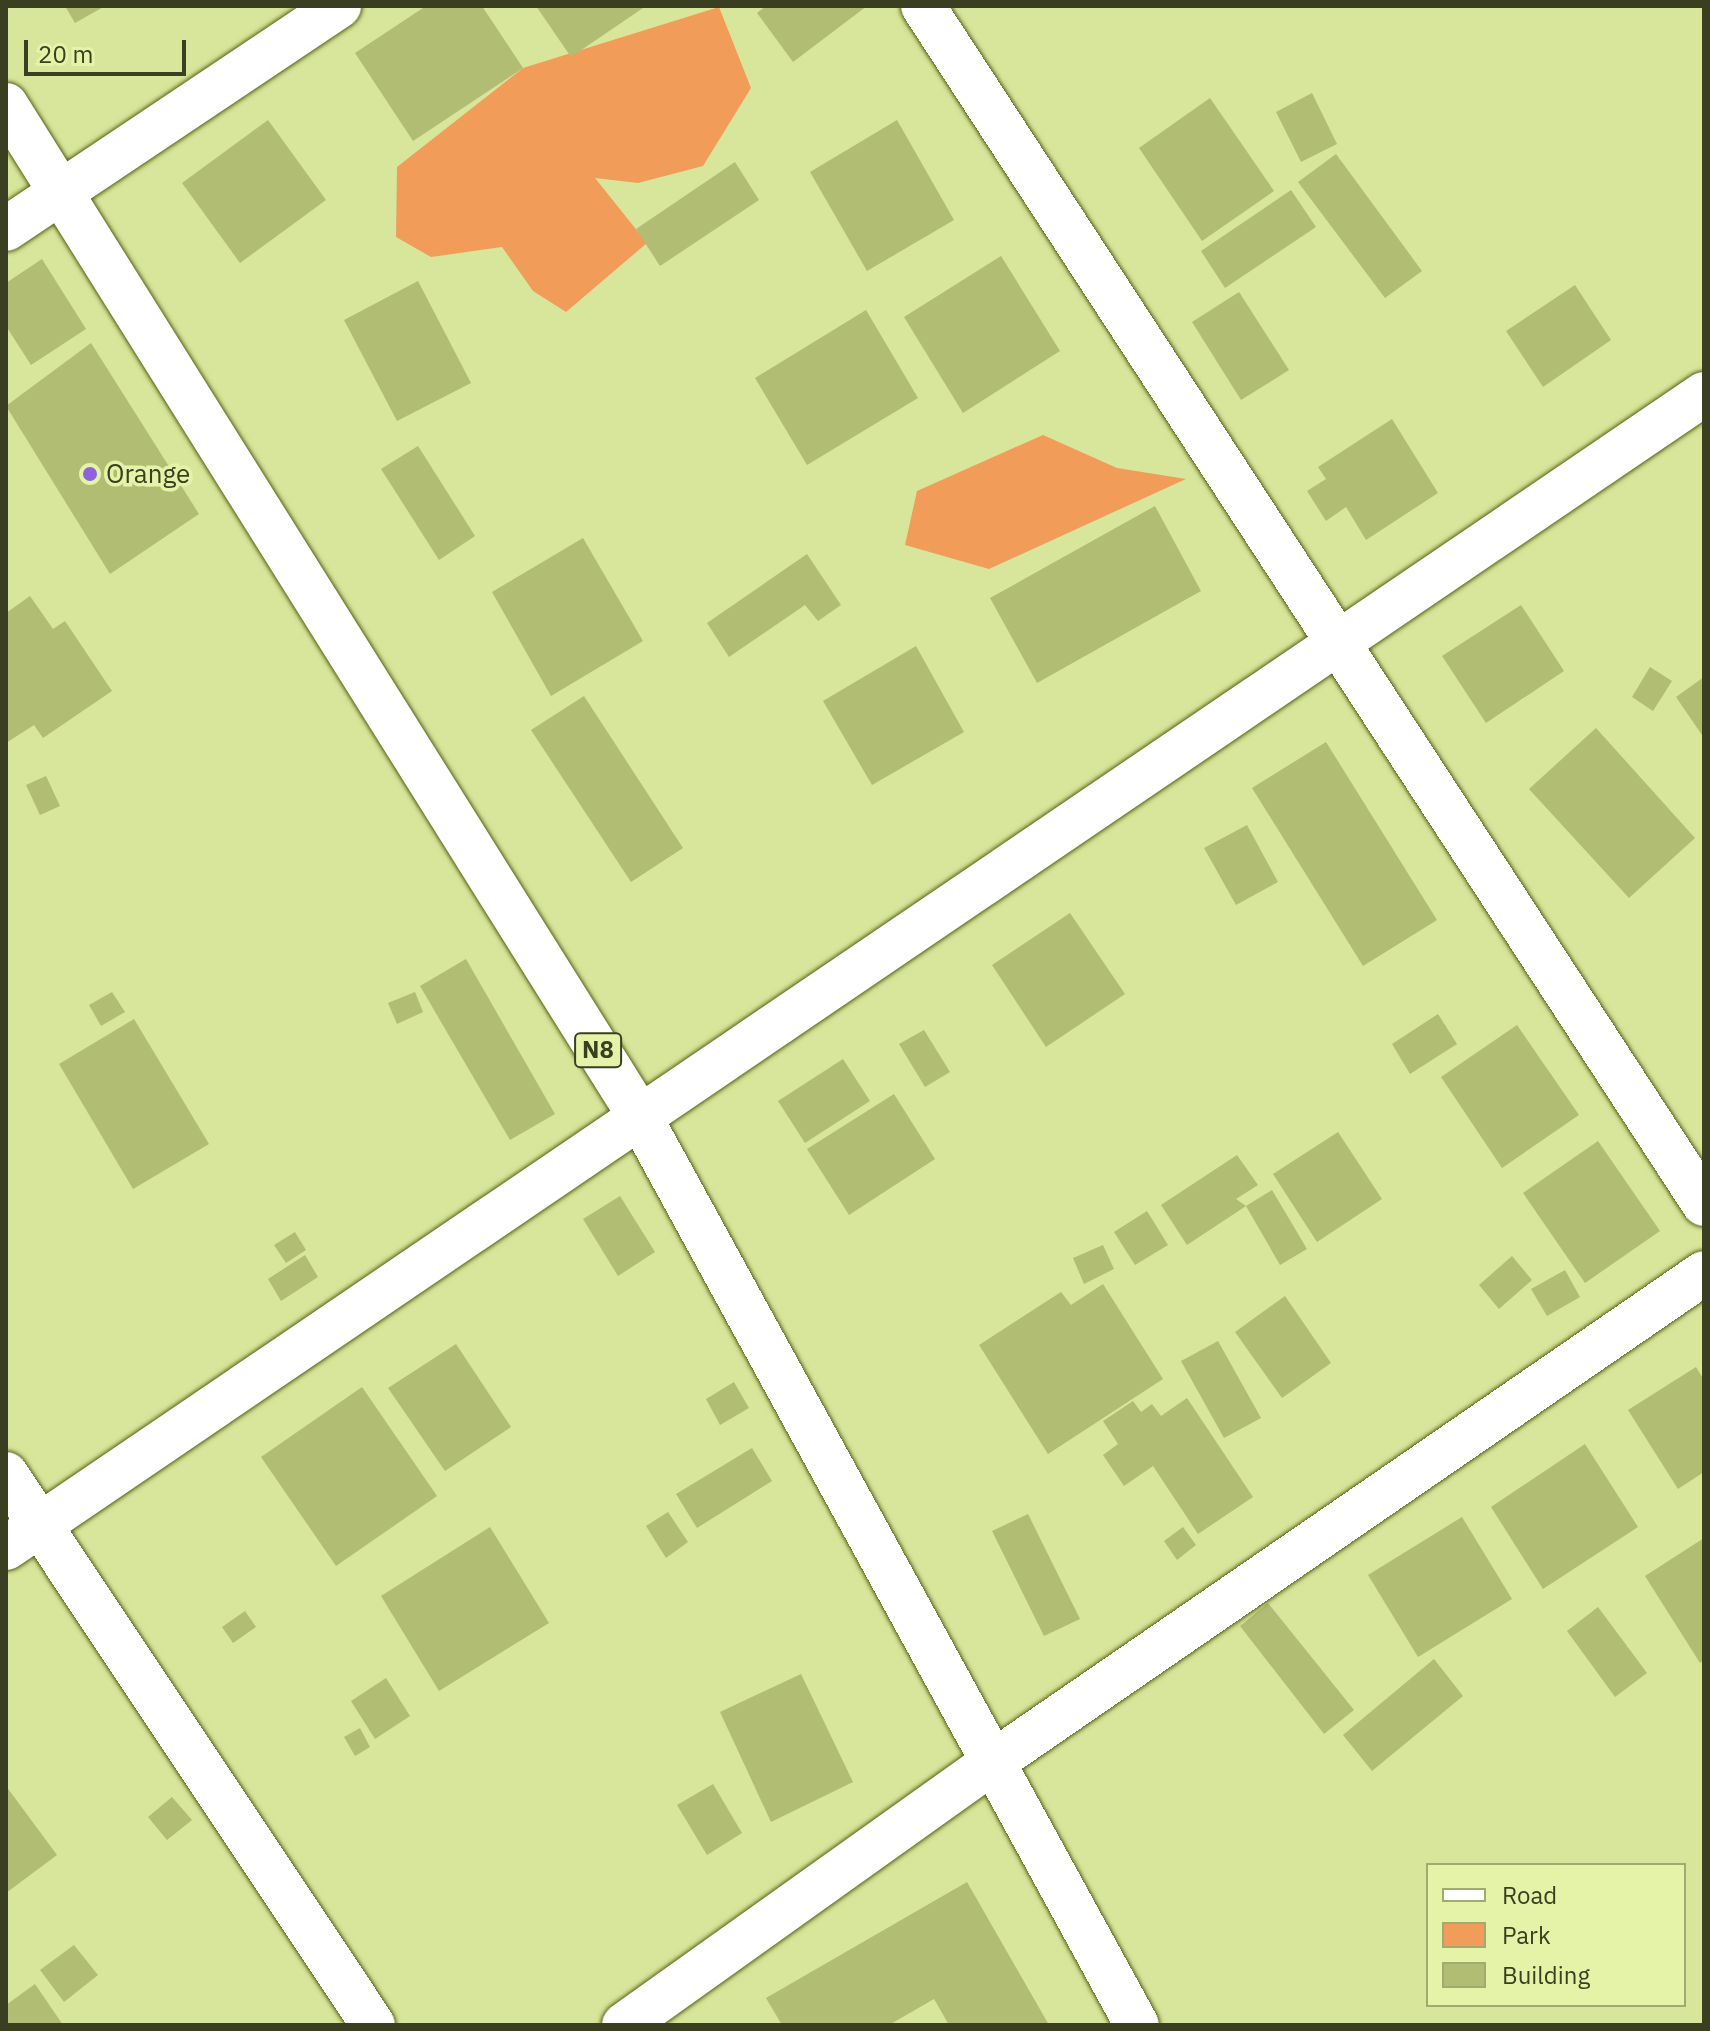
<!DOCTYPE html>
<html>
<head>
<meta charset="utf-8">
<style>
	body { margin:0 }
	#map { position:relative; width:1710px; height:2031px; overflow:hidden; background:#d7e69a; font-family:"IBM Plex Sans",sans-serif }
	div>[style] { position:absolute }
	.green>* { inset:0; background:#f19c59 }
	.building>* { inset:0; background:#b0bd73 }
	.roads { filter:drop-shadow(0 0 2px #576113) drop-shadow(0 0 2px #576113) }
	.street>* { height:44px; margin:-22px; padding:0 22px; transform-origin:22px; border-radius:22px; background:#fff }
	.primary>* { height:44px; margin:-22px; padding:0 22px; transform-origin:22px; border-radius:22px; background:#fff }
	.dots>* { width:22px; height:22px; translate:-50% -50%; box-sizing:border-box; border:4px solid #e4f3a7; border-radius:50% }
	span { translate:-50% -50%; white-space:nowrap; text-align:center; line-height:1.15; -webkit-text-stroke:7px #e4f3a7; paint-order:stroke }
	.shield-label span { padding:2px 6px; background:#e4f3a7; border:2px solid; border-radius:6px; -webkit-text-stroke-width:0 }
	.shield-label { font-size:24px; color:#3a3f21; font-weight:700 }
	.poi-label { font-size:26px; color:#3a3f21 }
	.left { translate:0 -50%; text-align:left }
	.frame { position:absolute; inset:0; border:8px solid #3a3f21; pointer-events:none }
	.legend { position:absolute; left:1426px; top:1863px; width:260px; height:144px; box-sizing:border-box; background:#e4f3a7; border:2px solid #a0ab71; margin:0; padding:10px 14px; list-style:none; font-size:24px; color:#3a3f21 }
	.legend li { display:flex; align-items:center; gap:16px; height:40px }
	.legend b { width:40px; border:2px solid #a0ab71 }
	.scale { position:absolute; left:24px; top:40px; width:162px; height:36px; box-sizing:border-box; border:4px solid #3a3f21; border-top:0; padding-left:10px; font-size:24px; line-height:28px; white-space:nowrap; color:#3a3f21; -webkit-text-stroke:6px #e4f3a7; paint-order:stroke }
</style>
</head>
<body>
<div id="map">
	<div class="green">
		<i style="clip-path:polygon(719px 7px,751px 88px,703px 166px,638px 183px,595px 178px,647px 243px,566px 312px,533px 291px,502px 247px,431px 257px,396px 237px,397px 167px,523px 68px)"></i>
		<i style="clip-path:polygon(1043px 435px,1117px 468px,1186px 479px,989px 569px,905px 545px,917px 491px)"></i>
	</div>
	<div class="building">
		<i style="clip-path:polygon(65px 6px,105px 6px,75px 23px)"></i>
		<i style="clip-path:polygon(426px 6px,482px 6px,523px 68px,413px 141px,355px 53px)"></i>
		<i style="clip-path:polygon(536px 6px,646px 6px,571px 57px)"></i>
		<i style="clip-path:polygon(766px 6px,867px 6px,793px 62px,757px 13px)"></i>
		<i style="clip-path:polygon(1312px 93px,1337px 144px,1301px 162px,1276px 112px)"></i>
		<i style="clip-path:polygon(1210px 98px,1274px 191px,1202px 241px,1139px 148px)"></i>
		<i style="clip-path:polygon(268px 120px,326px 200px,240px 263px,182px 183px)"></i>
		<i style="clip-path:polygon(897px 120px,954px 220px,867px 271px,810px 172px)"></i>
		<i style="clip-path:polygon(1336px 154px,1422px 271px,1385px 298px,1298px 182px)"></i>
		<i style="clip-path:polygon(735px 162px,759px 200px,660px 266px,636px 229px)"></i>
		<i style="clip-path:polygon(1291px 190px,1316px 227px,1225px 288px,1201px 251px)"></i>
		<i style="clip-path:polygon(1001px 256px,1060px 351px,963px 413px,904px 317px)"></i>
		<i style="clip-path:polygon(42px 259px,86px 329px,31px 365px,6px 326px,6px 283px)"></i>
		<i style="clip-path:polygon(418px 281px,471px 383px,397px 421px,344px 320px)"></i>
		<i style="clip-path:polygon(1575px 285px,1611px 340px,1543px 387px,1506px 331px)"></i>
		<i style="clip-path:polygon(1239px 292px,1289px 370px,1241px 400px,1192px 322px)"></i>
		<i style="clip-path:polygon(866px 310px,918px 398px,807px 465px,755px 378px)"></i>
		<i style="clip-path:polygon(91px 343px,199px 514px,110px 574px,6px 406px)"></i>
		<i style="clip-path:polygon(1392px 419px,1438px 493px,1366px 540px,1346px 507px,1326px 521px,1307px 491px,1326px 479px,1318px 467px)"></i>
		<i style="clip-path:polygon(418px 446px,475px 536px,439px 560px,381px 469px)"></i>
		<i style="clip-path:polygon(1155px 506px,1201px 591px,1037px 683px,990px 598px)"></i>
		<i style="clip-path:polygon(583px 538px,643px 641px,551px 696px,492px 592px)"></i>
		<i style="clip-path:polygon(807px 554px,841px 605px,818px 621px,805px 605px,729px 657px,707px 623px)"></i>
		<i style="clip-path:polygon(30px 596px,53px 629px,65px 621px,112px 691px,43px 738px,34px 725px,6px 743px,6px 613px)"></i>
		<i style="clip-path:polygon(1521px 605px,1564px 671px,1486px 723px,1442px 656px)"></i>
		<i style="clip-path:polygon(916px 646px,964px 732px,872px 785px,823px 701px)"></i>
		<i style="clip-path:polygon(1650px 667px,1672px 681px,1653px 711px,1632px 697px)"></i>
		<i style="clip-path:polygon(1704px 677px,1704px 738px,1676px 697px)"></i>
		<i style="clip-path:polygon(584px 696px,683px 848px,631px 882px,531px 730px)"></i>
		<i style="clip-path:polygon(1596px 728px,1695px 838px,1629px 898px,1529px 789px)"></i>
		<i style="clip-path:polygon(1326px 742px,1437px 920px,1363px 966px,1252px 788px)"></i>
		<i style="clip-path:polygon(46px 776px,60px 806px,40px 815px,26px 785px)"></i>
		<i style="clip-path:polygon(1247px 825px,1278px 882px,1236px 905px,1204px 848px)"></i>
		<i style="clip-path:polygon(1070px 913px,1125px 994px,1046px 1047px,992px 965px)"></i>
		<i style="clip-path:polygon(466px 959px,555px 1114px,510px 1140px,420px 986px)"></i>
		<i style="clip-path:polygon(112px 992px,125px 1012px,101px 1026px,89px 1005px)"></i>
		<i style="clip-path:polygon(415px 992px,423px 1012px,397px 1024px,388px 1003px)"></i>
		<i style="clip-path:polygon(1438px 1014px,1457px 1044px,1410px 1074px,1392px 1044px)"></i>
		<i style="clip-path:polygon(134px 1019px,209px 1144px,133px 1189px,59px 1064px)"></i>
		<i style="clip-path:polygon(1517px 1025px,1579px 1115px,1502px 1168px,1441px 1077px)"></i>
		<i style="clip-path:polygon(924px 1030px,950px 1072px,925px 1087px,899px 1044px)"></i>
		<i style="clip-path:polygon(843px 1059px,870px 1101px,805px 1143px,778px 1101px)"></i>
		<i style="clip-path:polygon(894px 1094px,935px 1159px,849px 1215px,807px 1149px)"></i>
		<i style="clip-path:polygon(1338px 1132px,1382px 1199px,1317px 1242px,1273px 1174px)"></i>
		<i style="clip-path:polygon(1598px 1141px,1660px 1231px,1585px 1283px,1523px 1193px)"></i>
		<i style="clip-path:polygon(1237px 1155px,1258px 1185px,1236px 1199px,1246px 1206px,1187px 1245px,1161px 1205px)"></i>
		<i style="clip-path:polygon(1272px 1190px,1307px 1249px,1280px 1265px,1246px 1206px)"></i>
		<i style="clip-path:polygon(620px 1196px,655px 1252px,618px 1276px,583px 1219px)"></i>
		<i style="clip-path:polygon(1147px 1211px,1168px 1245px,1135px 1265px,1114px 1232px)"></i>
		<i style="clip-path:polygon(295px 1232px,306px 1250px,286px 1263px,274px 1245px)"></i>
		<i style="clip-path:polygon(1103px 1245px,1114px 1269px,1084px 1284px,1073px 1258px)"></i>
		<i style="clip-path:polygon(305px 1255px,318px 1277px,281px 1301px,268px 1279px)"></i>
		<i style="clip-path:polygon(1512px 1256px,1532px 1280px,1499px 1309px,1479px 1285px)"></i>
		<i style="clip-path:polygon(1565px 1270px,1580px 1297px,1547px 1316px,1531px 1289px)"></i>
		<i style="clip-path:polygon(1103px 1284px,1163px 1379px,1048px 1454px,979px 1345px,1061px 1292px,1071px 1305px)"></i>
		<i style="clip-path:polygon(1285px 1296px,1331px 1363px,1282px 1398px,1235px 1332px)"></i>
		<i style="clip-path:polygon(1218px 1341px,1261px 1418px,1224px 1438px,1181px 1361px)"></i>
		<i style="clip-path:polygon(456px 1344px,511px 1427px,445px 1471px,388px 1388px)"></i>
		<i style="clip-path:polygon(1696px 1367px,1704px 1380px,1704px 1472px,1678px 1489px,1628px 1410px)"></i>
		<i style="clip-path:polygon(734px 1382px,749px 1408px,720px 1425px,706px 1399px)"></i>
		<i style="clip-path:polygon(362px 1387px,437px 1496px,336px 1566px,261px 1457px)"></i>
		<i style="clip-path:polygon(1187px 1398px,1253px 1497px,1198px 1534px,1153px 1466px,1124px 1486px,1103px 1455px,1118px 1444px,1103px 1421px,1133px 1401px,1141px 1412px,1152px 1404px,1161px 1416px)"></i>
		<i style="clip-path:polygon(1585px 1444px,1638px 1527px,1543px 1589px,1491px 1507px)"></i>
		<i style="clip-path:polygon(752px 1448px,772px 1481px,697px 1528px,676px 1494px)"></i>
		<i style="clip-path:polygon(668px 1512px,688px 1542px,666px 1558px,646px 1526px)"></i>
		<i style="clip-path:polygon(1028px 1514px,1080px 1619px,1044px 1636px,992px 1531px)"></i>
		<i style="clip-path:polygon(1462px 1517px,1512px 1599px,1418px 1657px,1368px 1575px)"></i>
		<i style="clip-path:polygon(490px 1527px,549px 1623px,439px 1691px,381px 1596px)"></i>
		<i style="clip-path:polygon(1183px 1527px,1196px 1545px,1177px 1560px,1164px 1541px)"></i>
		<i style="clip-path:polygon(1704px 1538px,1704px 1660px,1700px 1663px,1645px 1576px)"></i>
		<i style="clip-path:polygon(1268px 1603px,1354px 1710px,1324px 1734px,1240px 1626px)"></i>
		<i style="clip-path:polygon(1598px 1607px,1647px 1673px,1615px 1697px,1567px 1631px)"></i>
		<i style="clip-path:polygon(245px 1611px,256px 1627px,233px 1643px,222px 1627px)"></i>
		<i style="clip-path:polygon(1434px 1659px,1463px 1696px,1372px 1771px,1343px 1735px)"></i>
		<i style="clip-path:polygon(801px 1674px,853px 1782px,771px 1822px,720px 1712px)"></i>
		<i style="clip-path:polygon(386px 1678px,410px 1716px,375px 1739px,351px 1701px)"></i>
		<i style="clip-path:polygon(360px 1728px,370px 1747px,355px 1756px,344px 1737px)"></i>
		<i style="clip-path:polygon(713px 1784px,742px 1833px,707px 1855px,677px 1805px)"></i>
		<i style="clip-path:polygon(6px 1786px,57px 1855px,6px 1893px)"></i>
		<i style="clip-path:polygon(172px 1797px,192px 1820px,167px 1840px,148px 1817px)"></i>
		<i style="clip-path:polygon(967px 1882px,1049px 2025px,949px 2025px,934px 1999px,889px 2025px,782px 2025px,766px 1998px)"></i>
		<i style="clip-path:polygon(74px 1945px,98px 1975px,64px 2002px,40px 1970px)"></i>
		<i style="clip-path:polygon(35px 1984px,63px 2025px,6px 2025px,6px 2005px)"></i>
	</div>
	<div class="roads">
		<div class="street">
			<i style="left:923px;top:6px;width:1430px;rotate:56.9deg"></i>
			<i style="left:6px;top:229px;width:401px;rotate:-33.8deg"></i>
			<i style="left:6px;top:1474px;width:662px;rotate:56.33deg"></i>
			<i style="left:6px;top:1548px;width:2053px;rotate:-34.2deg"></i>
			<i style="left:624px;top:2025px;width:457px;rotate:-35.5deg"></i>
			<i style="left:996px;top:1760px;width:859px;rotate:-34.52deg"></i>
		</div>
		<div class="primary">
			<i style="left:6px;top:105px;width:1194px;rotate:57.93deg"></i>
			<i style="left:640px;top:1117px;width:1035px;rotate:61.31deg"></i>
		</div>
	</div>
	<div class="dots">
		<i style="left:90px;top:474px;background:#8d62dc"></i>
	</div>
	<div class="shield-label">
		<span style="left:598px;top:1050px">N8</span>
	</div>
	<div class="poi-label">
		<span class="left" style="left:106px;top:474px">Orange</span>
	</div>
	<div class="frame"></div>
	<ul class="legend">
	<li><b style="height:10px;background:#fff"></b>Road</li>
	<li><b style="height:22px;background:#f19c59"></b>Park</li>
	<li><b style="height:22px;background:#b0bd73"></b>Building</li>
	</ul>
	<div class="scale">20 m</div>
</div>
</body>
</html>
